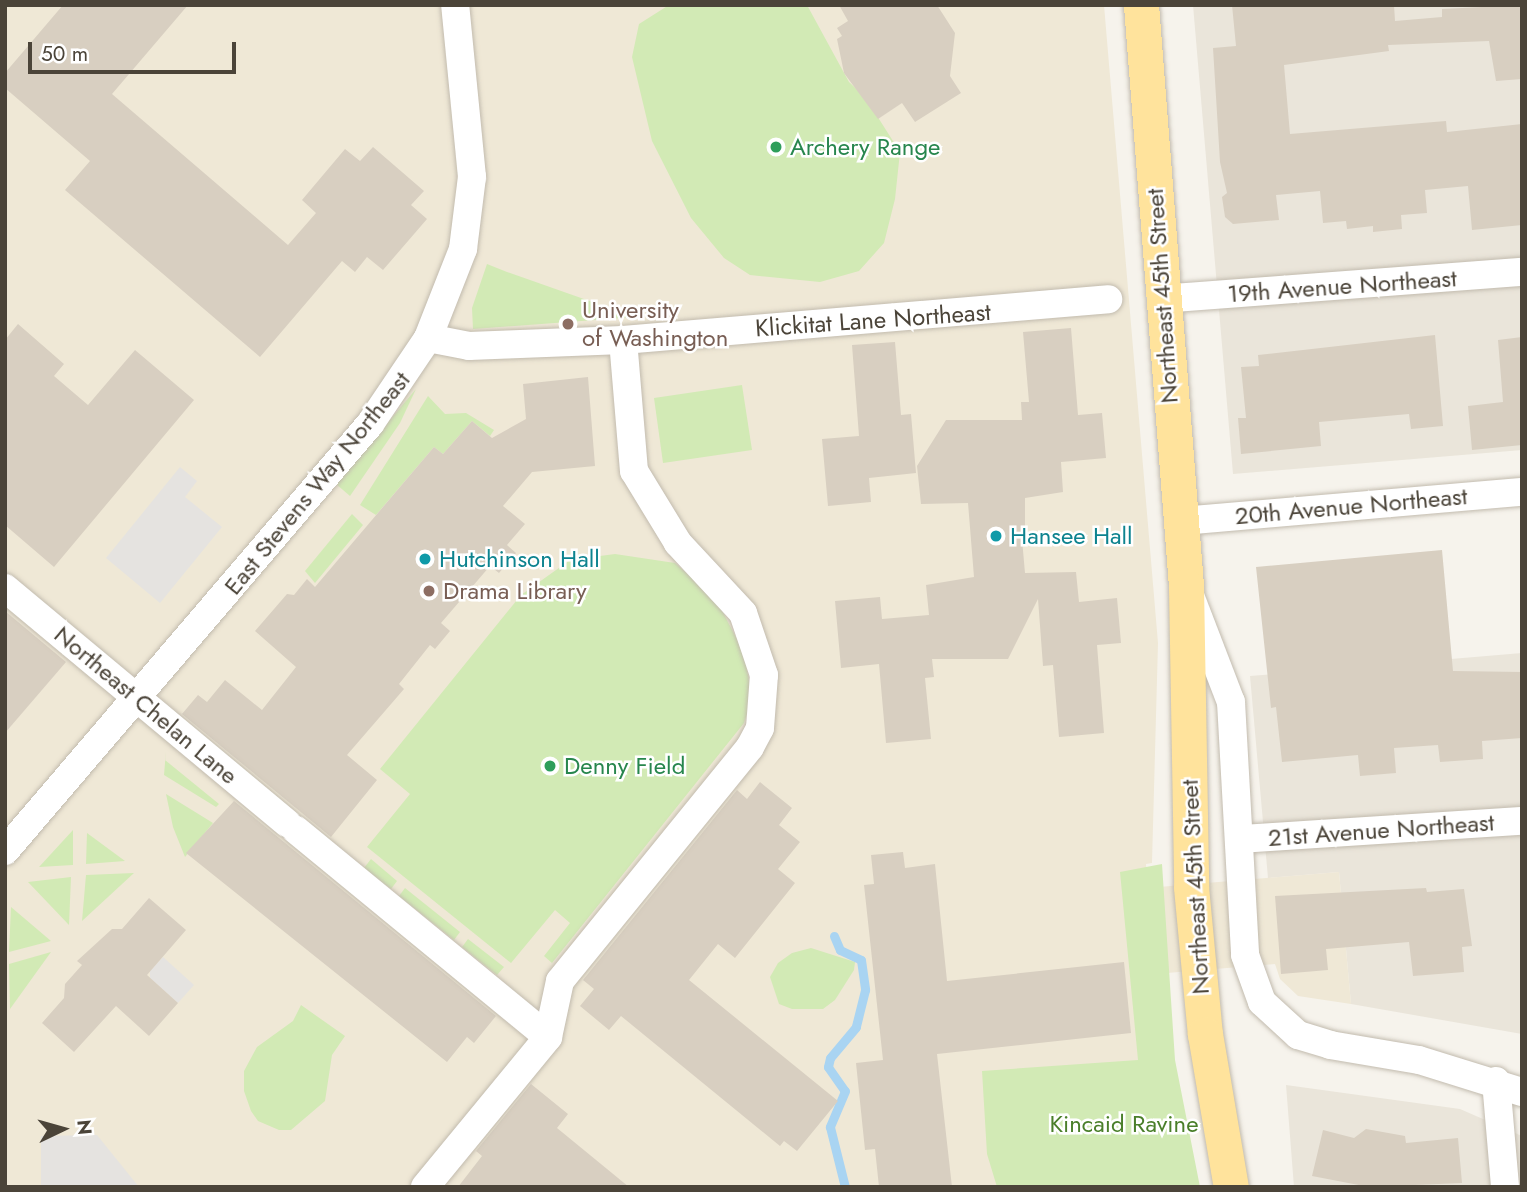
<!DOCTYPE html>
<html>
<head>
<meta charset="utf-8">
<style>
	body { margin:0 }
	#map { position:relative; width:1527px; height:1192px; overflow:hidden; background:#f6f3ec; font-family:Jost,sans-serif }
	div>[style] { position:absolute }
	.residential>* { inset:0; background:#eae5da }
	.education>* { inset:0; background:#efe8d6 }
	.green>* { inset:0; background:#d2eab5 }
	.parking>* { inset:0; background:#e5e3e0 }
	.stream>* { height:9px; margin:-4.5px; padding:0 4.5px; transform-origin:4.5px; border-radius:4.5px; background:#a9d4f2 }
	.building>* { inset:0; background:#d8cfc1 }
	.roads { filter:drop-shadow(0 0 2px #c2bbae) drop-shadow(0 0 2px #c2bbae) }
	.minor>* { height:28px; margin:-14px; padding:0 14px; transform-origin:14px; border-radius:14px; background:#fff }
	.major>* { height:35px; margin:-17.5px; padding:0 17.5px; transform-origin:17.5px; border-radius:17.5px; background:#ffe39c }
	.dots>* { width:19px; height:19px; translate:-50% -50%; box-sizing:border-box; border:4px solid #fff; border-radius:50% }
	span { translate:-50% -50%; white-space:nowrap; text-align:center; line-height:1.15; -webkit-text-stroke:5px #fff; paint-order:stroke }
	.leisure-label { font-size:24px; color:#27864d }
	.left { translate:0 -50%; text-align:left }
	.street-label { font-size:24px; color:#4b4439 }
	.education-label { font-size:24px; color:#785e54 }
	.culture-label { font-size:24px; color:#0d838f }
	.park-label { font-size:24px; color:#4a7f2a }
	.frame { position:absolute; inset:0; border:7px solid #4b4439; pointer-events:none }
	.north { position:absolute; left:28px; top:1094px; width:70px; height:70px; -webkit-text-stroke:5px #fff; paint-order:stroke; rotate:85deg; font-size:19px; font-weight:700; line-height:28px; text-align:center; color:#4b4439 }
	.north::after { content:''; display:block; margin:auto; width:24px; height:32px; background:#4b4439; clip-path:polygon(50% 0,100% 100%,50% 72%,0 100%) }
	.scale { position:absolute; left:28px; top:42px; width:208px; height:32px; box-sizing:border-box; border:4px solid #4b4439; border-top:0; padding-left:9px; font-size:21px; line-height:24px; white-space:nowrap; color:#4b4439; -webkit-text-stroke:5px #fff; paint-order:stroke }
</style>
</head>
<body>
<div id="map">
	<div class="residential">
		<i style="clip-path:polygon(1193px 5px,1522px 5px,1522px 450px,1233px 474px)"></i>
		<i style="clip-path:polygon(1522px 653px,1522px 1034px,1351px 1004px,1339px 872px,1268px 878px,1250px 676px)"></i>
		<i style="clip-path:polygon(1286px 1085px,1460px 1109px,1522px 1136px,1522px 1187px,1294px 1187px)"></i>
	</div>
	<div class="education">
		<i style="clip-path:polygon(5px 5px,1104px 5px,1158px 643px,1152px 863px,1146px 864px,1147px 888px,1339px 872px,1351px 1004px,1298px 996px,1280px 979px,1275px 964px,1155px 974px,1188px 1187px,5px 1187px)"></i>
	</div>
	<div class="green">
		<i style="clip-path:polygon(669px 5px,807px 5px,849px 82px,865px 97px,900px 152px,895px 199px,884px 243px,859px 271px,820px 282px,750px 275px,724px 258px,691px 218px,652px 141px,632px 57px,639px 24px)"></i>
		<i style="clip-path:polygon(487px 264px,507px 272px,635px 317px,473px 329px,472px 308px)"></i>
		<i style="clip-path:polygon(742px 385px,752px 450px,663px 463px,654px 398px)"></i>
		<i style="clip-path:polygon(416px 389px,400px 423px,350px 496px,336px 484px)"></i>
		<i style="clip-path:polygon(428px 396px,445px 414px,466px 413px,494px 430px,490px 436px,472px 421px,443px 454px,434px 447px,376px 515px,360px 505px)"></i>
		<i style="clip-path:polygon(352px 514px,363px 525px,315px 583px,305px 571px)"></i>
		<i style="clip-path:polygon(615px 554px,675px 563px,716px 599px,743px 651px,751px 690px,749px 708px,744px 723px,552px 963px,544px 956px,570px 923px,555px 910px,511px 963px,367px 847px,410px 794px,380px 769px,521px 595px,570px 560px)"></i>
		<i style="clip-path:polygon(166px 751px,165px 760px,219px 804px,216px 807px,164px 775px)"></i>
		<i style="clip-path:polygon(166px 794px,213px 823px,185px 857px,173px 827px)"></i>
		<i style="clip-path:polygon(73px 830px,73px 865px,39px 867px)"></i>
		<i style="clip-path:polygon(87px 833px,125px 861px,86px 864px)"></i>
		<i style="clip-path:polygon(371px 859px,397px 881px,391px 889px,364px 868px)"></i>
		<i style="clip-path:polygon(1162px 864px,1175px 1060px,1200px 1187px,997px 1187px,987px 1154px,982px 1071px,1138px 1060px,1120px 872px)"></i>
		<i style="clip-path:polygon(134px 873px,82px 921px,86px 875px)"></i>
		<i style="clip-path:polygon(71px 877px,69px 925px,28px 882px)"></i>
		<i style="clip-path:polygon(405px 888px,460px 932px,454px 940px,399px 896px)"></i>
		<i style="clip-path:polygon(11px 907px,51px 941px,9px 952px)"></i>
		<i style="clip-path:polygon(468px 939px,504px 967px,497px 975px,462px 947px)"></i>
		<i style="clip-path:polygon(811px 948px,855px 962px,854px 970px,835px 1000px,823px 1009px,792px 1009px,779px 1004px,770px 977px,778px 963px,792px 953px)"></i>
		<i style="clip-path:polygon(51px 952px,10px 1009px,9px 964px)"></i>
		<i style="clip-path:polygon(301px 1005px,345px 1036px,332px 1055px,325px 1101px,291px 1130px,279px 1130px,258px 1121px,251px 1111px,244px 1091px,244px 1071px,257px 1047px,293px 1021px)"></i>
	</div>
	<div class="parking">
		<i style="clip-path:polygon(180px 467px,197px 481px,185px 497px,222px 527px,160px 603px,106px 558px)"></i>
		<i style="clip-path:polygon(163px 957px,194px 985px,178px 1003px,150px 978px,150px 971px)"></i>
		<i style="clip-path:polygon(97px 1135px,139px 1187px,41px 1187px,41px 1136px)"></i>
	</div>
	<div class="stream">
		<i style="left:834px;top:936px;width:15px;rotate:67deg"></i>
		<i style="left:840px;top:950px;width:23px;rotate:25deg"></i>
		<i style="left:861px;top:960px;width:30px;rotate:82deg"></i>
		<i style="left:865px;top:990px;width:38px;rotate:104deg"></i>
		<i style="left:856px;top:1027px;width:40px;rotate:130deg"></i>
		<i style="left:830px;top:1058px;width:9px;rotate:103deg"></i>
		<i style="left:828px;top:1067px;width:29px;rotate:55deg"></i>
		<i style="left:845px;top:1091px;width:39px;rotate:113deg"></i>
		<i style="left:830px;top:1127px;width:62px;rotate:76deg"></i>
	</div>
	<div class="building">
		<i style="clip-path:polygon(63px 5px,188px 5px,112px 94px,288px 245px,316px 213px,302px 200px,345px 149px,360px 161px,373px 147px,424px 191px,411px 205px,427px 219px,383px 270px,367px 257px,355px 272px,342px 261px,260px 357px,65px 190px,90px 161px,5px 88px,5px 73px)"></i>
		<i style="clip-path:polygon(839px 5px,937px 5px,955px 33px,950px 76px,961px 93px,915px 122px,902px 103px,878px 119px,844px 73px,837px 39px,842px 36px,837px 28px,848px 21px)"></i>
		<i style="clip-path:polygon(1232px 5px,1394px 5px,1395px 21px,1442px 17px,1442px 9px,1522px 5px,1522px 79px,1496px 81px,1489px 41px,1388px 45px,1389px 51px,1284px 65px,1290px 134px,1446px 121px,1447px 132px,1522px 124px,1522px 225px,1472px 230px,1468px 186px,1425px 190px,1427px 213px,1401px 215px,1402px 229px,1373px 232px,1373px 226px,1347px 229px,1346px 221px,1323px 223px,1320px 191px,1276px 195px,1279px 220px,1233px 224px,1225px 217px,1222px 197px,1227px 193px,1220px 162px,1213px 48px,1236px 46px)"></i>
		<i style="clip-path:polygon(18px 324px,64px 364px,54px 376px,88px 405px,135px 350px,194px 400px,54px 567px,5px 525px,5px 340px)"></i>
		<i style="clip-path:polygon(1071px 328px,1078px 415px,1102px 413px,1106px 458px,1061px 462px,1063px 492px,1025px 498px,1025px 527px,1021px 528px,1025px 573px,1076px 572px,1079px 602px,1117px 598px,1121px 643px,1097px 645px,1104px 733px,1059px 737px,1053px 665px,1043px 666px,1038px 599px,1008px 659px,932px 659px,934px 677px,925px 678px,931px 739px,886px 743px,879px 664px,841px 668px,835px 601px,880px 597px,882px 619px,929px 615px,926px 585px,974px 577px,968px 503px,921px 504px,917px 466px,946px 420px,1022px 420px,1021px 402px,1029px 402px,1023px 332px)"></i>
		<i style="clip-path:polygon(1435px 335px,1443px 426px,1411px 429px,1409px 414px,1319px 422px,1321px 446px,1241px 454px,1238px 418px,1246px 418px,1241px 367px,1259px 366px,1258px 355px)"></i>
		<i style="clip-path:polygon(1522px 337px,1522px 445px,1472px 450px,1468px 406px,1503px 402px,1498px 340px)"></i>
		<i style="clip-path:polygon(895px 342px,901px 415px,911px 414px,916px 473px,869px 478px,871px 502px,828px 506px,822px 439px,859px 436px,852px 345px)"></i>
		<i style="clip-path:polygon(588px 377px,595px 466px,532px 472px,503px 506px,525px 524px,507px 545px,516px 553px,499px 573px,490px 566px,441px 623px,450px 631px,435px 649px,430px 645px,399px 684px,404px 689px,347px 755px,377px 780px,331px 837px,182px 714px,198px 695px,207px 702px,225px 680px,262px 710px,296px 667px,255px 631px,287px 594px,294px 595px,307px 579px,315px 587px,434px 447px,443px 454px,472px 421px,492px 438px,526px 419px,523px 384px)"></i>
		<i style="clip-path:polygon(1442px 550px,1453px 671px,1522px 672px,1522px 738px,1482px 741px,1483px 759px,1440px 762px,1438px 745px,1394px 748px,1396px 773px,1360px 776px,1358px 755px,1282px 762px,1276px 707px,1271px 708px,1256px 567px)"></i>
		<i style="clip-path:polygon(5px 611px,66px 662px,5px 733px)"></i>
		<i style="clip-path:polygon(760px 782px,792px 808px,779px 825px,800px 842px,778px 869px,795px 883px,735px 958px,718px 944px,689px 980px,838px 1101px,797px 1151px,784px 1141px,780px 1146px,621px 1016px,609px 1030px,580px 1006px,594px 989px,583px 980px,737px 790px,747px 799px)"></i>
		<i style="clip-path:polygon(234px 801px,496px 1016px,474px 1043px,467px 1037px,447px 1062px,186px 853px)"></i>
		<i style="clip-path:polygon(903px 852px,905px 868px,935px 864px,947px 981px,1124px 962px,1131px 1033px,937px 1054px,952px 1187px,879px 1187px,875px 1149px,865px 1150px,856px 1063px,883px 1060px,864px 885px,874px 884px,871px 855px)"></i>
		<i style="clip-path:polygon(1426px 888px,1427px 892px,1464px 889px,1472px 946px,1462px 947px,1464px 972px,1413px 976px,1409px 942px,1326px 949px,1328px 970px,1281px 974px,1275px 896px)"></i>
		<i style="clip-path:polygon(149px 898px,186px 930px,147px 975px,178px 1003px,149px 1036px,116px 1006px,74px 1052px,42px 1023px,64px 998px,65px 984px,82px 965px,77px 961px,112px 929px,122px 929px)"></i>
		<i style="clip-path:polygon(531px 1084px,568px 1114px,557px 1128px,629px 1187px,458px 1187px,482px 1156px,476px 1151px)"></i>
		<i style="clip-path:polygon(1366px 1129px,1405px 1136px,1406px 1143px,1458px 1138px,1462px 1183px,1369px 1187px,1312px 1176px,1323px 1130px,1354px 1138px)"></i>
	</div>
	<div class="roads">
		<div class="minor">
			<i style="left:1161px;top:299px;width:362px;rotate:-4.3deg"></i>
			<i style="left:428px;top:338px;width:42px;rotate:11deg"></i>
			<i style="left:469px;top:346px;width:154px;rotate:-2.2deg"></i>
			<i style="left:623px;top:340px;width:487px;rotate:-4.8deg"></i>
			<i style="left:1181px;top:521px;width:342px;rotate:-4.9deg"></i>
			<i style="left:5px;top:588px;width:367px;rotate:39.8deg"></i>
			<i style="left:1191px;top:598px;width:111px;rotate:69deg"></i>
			<i style="left:1231px;top:702px;width:253px;rotate:86.8deg"></i>
			<i style="left:1245px;top:955px;width:50px;rotate:70.1deg"></i>
			<i style="left:1262px;top:1002px;width:49px;rotate:42.5deg"></i>
			<i style="left:1298px;top:1035px;width:34px;rotate:17deg"></i>
			<i style="left:1330px;top:1045px;width:90px;rotate:9.6deg"></i>
			<i style="left:1419px;top:1060px;width:108px;rotate:17.3deg"></i>
			<i style="left:296px;top:830px;width:326px;rotate:39.4deg"></i>
			<i style="left:1241px;top:839px;width:282px;rotate:-3.7deg"></i>
			<i style="left:5px;top:851px;width:562px;rotate:-49.48deg"></i>
			<i style="left:370px;top:424px;width:104px;rotate:-56deg"></i>
			<i style="left:428px;top:338px;width:96px;rotate:-68.5deg"></i>
			<i style="left:463px;top:249px;width:73px;rotate:-82.9deg"></i>
			<i style="left:472px;top:177px;width:173px;rotate:-95.6deg"></i>
			<i style="left:1496px;top:1081px;width:106px;rotate:85.1deg"></i>
			<i style="left:425px;top:1187px;width:194px;rotate:-50.6deg"></i>
			<i style="left:548px;top:1037px;width:57px;rotate:-77.9deg"></i>
			<i style="left:560px;top:981px;width:301px;rotate:-50.9deg"></i>
			<i style="left:750px;top:747px;width:21px;rotate:-62deg"></i>
			<i style="left:760px;top:728px;width:53px;rotate:-85.7deg"></i>
			<i style="left:764px;top:675px;width:65px;rotate:-108.7deg"></i>
			<i style="left:743px;top:613px;width:96px;rotate:-132.9deg"></i>
			<i style="left:678px;top:543px;width:84px;rotate:-121.4deg"></i>
			<i style="left:634px;top:471px;width:131px;rotate:-94.8deg"></i>
		</div>
		<div class="major">
			<i style="left:1141px;top:5px;width:583px;rotate:85.57deg"></i>
			<i style="left:1186px;top:586px;width:301px;rotate:89deg"></i>
			<i style="left:1191px;top:887px;width:148px;rotate:84.6deg"></i>
			<i style="left:1205px;top:1034px;width:155px;rotate:80.4deg"></i>
		</div>
	</div>
	<div class="dots">
		<i style="left:776px;top:147px;background:#2e9e5b"></i>
		<i style="left:568px;top:324px;background:#8d6e63"></i>
		<i style="left:996px;top:536px;background:#0f9aa8"></i>
		<i style="left:425px;top:559px;background:#0f9aa8"></i>
		<i style="left:429px;top:591px;background:#8d6e63"></i>
		<i style="left:550px;top:766px;background:#2e9e5b"></i>
	</div>
	<div class="leisure-label">
		<span class="left" style="left:790px;top:147px">Archery Range</span>
		<span class="left" style="left:564px;top:766px">Denny Field</span>
	</div>
	<div class="street-label">
		<span style="left:1342px;top:286px;rotate:-4deg">19th Avenue Northeast</span>
		<span style="left:1162px;top:296px;rotate:-94deg">Northeast 45th Street</span>
		<span style="left:873px;top:320px;rotate:-4deg">Klickitat Lane Northeast</span>
		<span style="left:317px;top:483px;rotate:-51deg">East Stevens Way Northeast</span>
		<span style="left:1351px;top:506px;rotate:-5deg">20th Avenue Northeast</span>
		<span style="left:146px;top:705px;rotate:40deg">Northeast Chelan Lane</span>
		<span style="left:1381px;top:830px;rotate:-4deg">21st Avenue Northeast</span>
		<span style="left:1195px;top:887px;rotate:-93deg">Northeast 45th Street</span>
	</div>
	<div class="education-label">
		<span class="left" style="left:582px;top:324px">University<br>of Washington</span>
		<span class="left" style="left:443px;top:591px">Drama Library</span>
	</div>
	<div class="culture-label">
		<span class="left" style="left:1010px;top:536px">Hansee Hall</span>
		<span class="left" style="left:439px;top:559px">Hutchinson Hall</span>
	</div>
	<div class="park-label">
		<span style="left:1124px;top:1124px">Kincaid Ravine</span>
	</div>
	<div class="frame"></div>
	<div class="north">N</div>
	<div class="scale">50 m</div>
</div>
</body>
</html>
